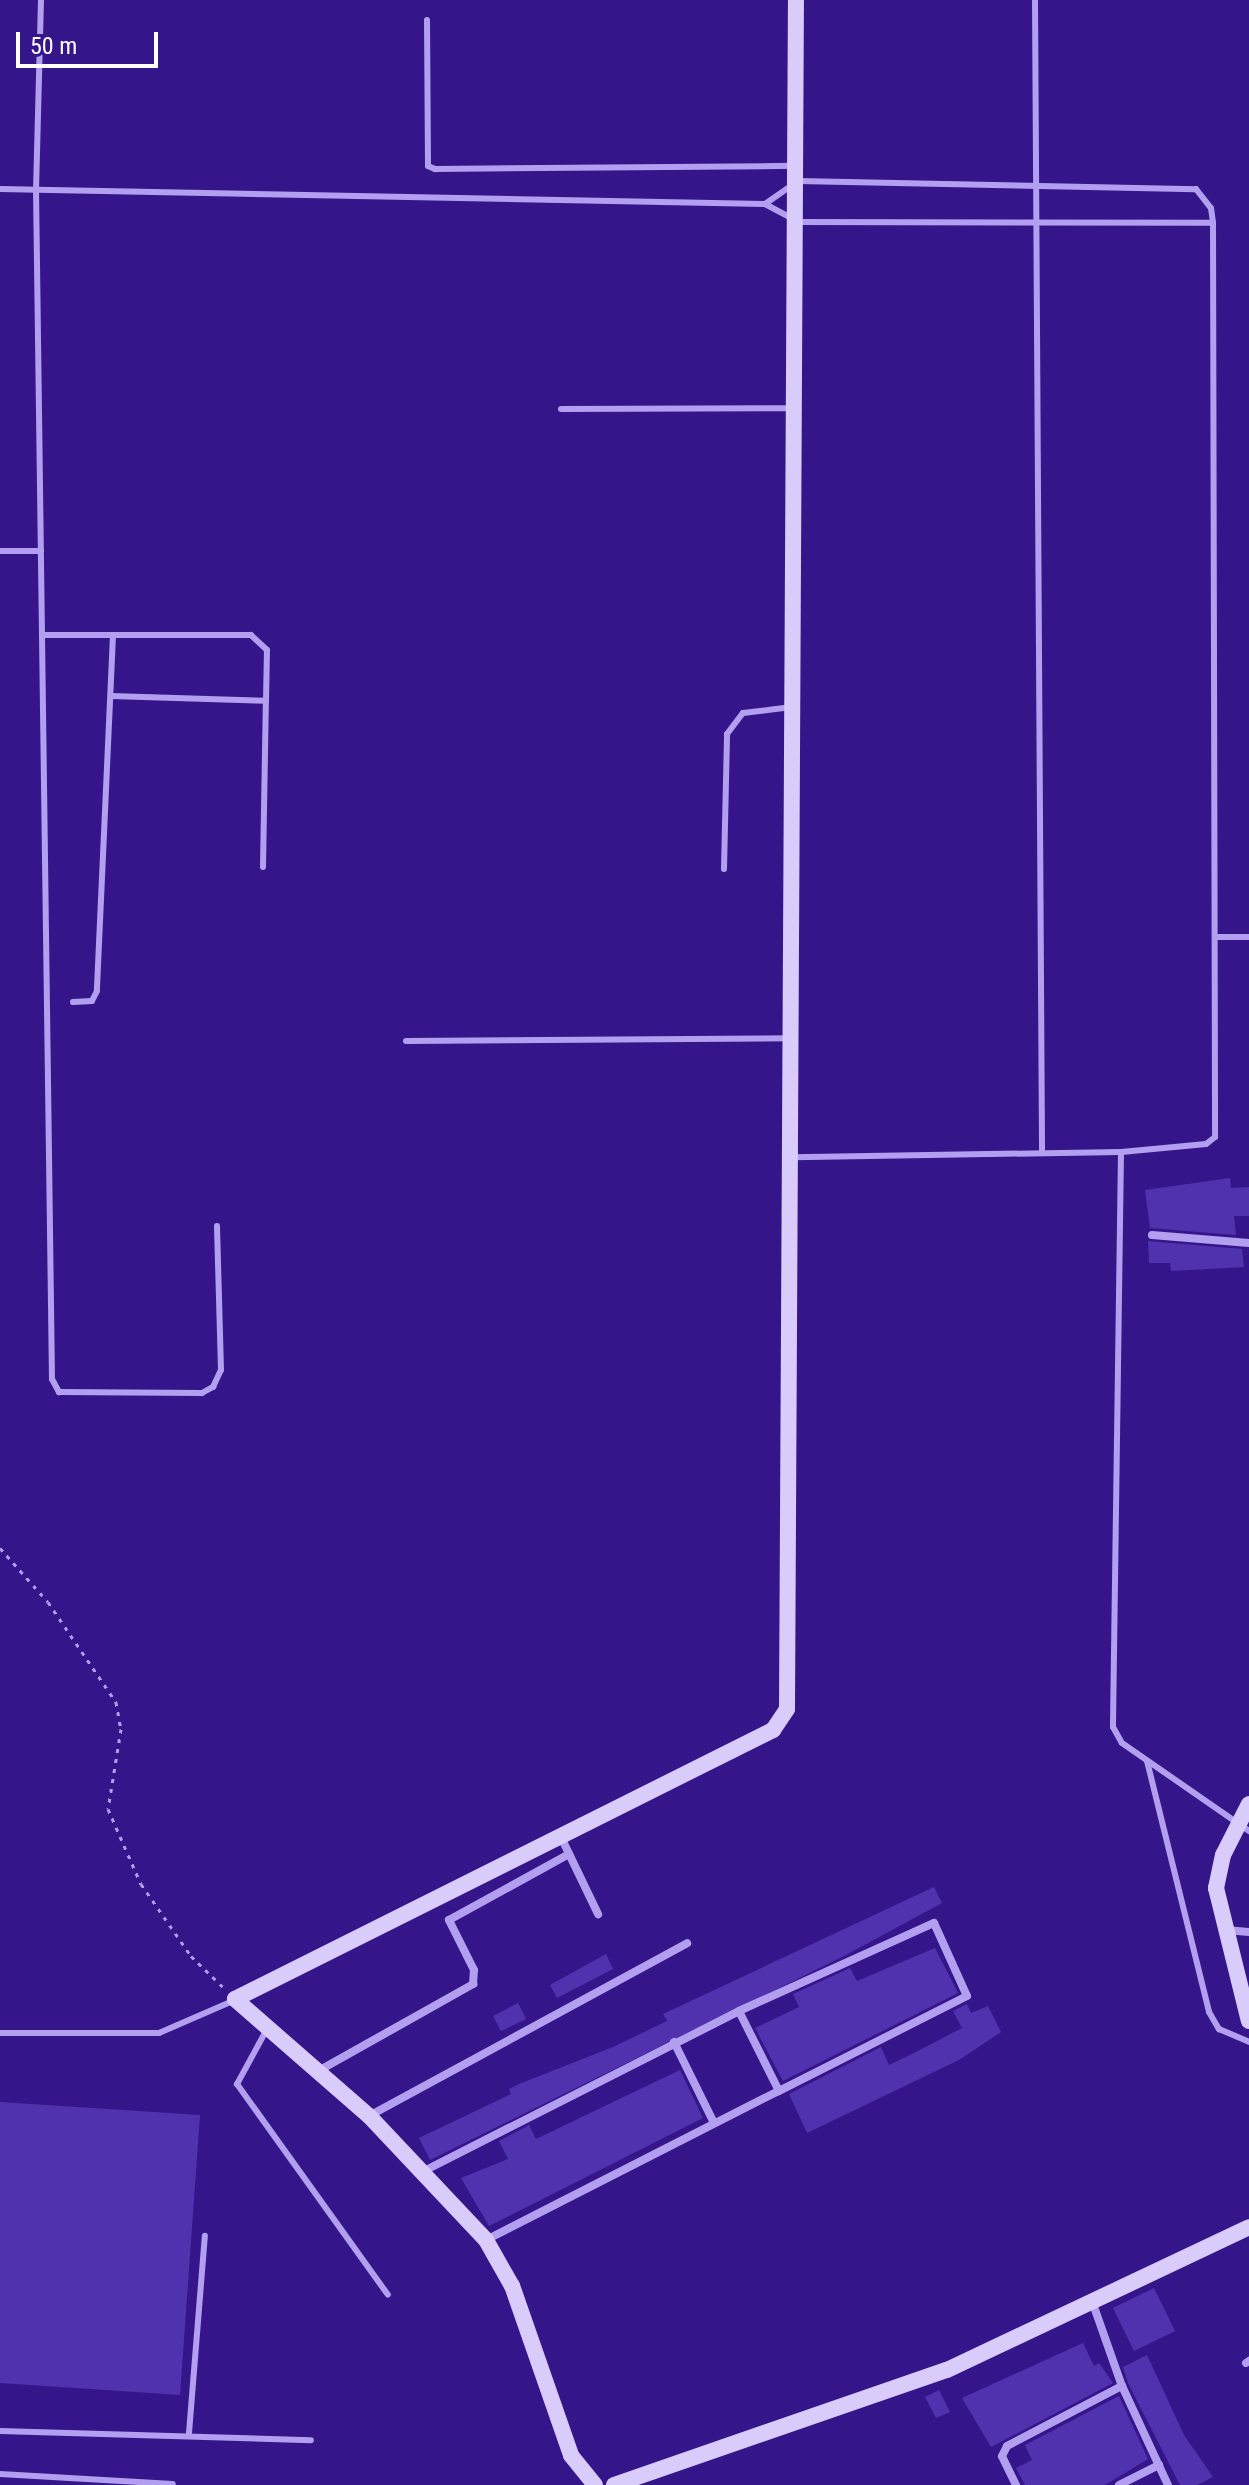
<!DOCTYPE html>
<html>
<head>
<meta charset="utf-8">
<style>
	body { margin:0 }
	#map { position:relative; width:1249px; height:2485px; overflow:hidden; background:#35168a; font-family:"Roboto Condensed",sans-serif }
	div>[style] { position:absolute }
	.building>* { inset:0; background:#5132ae }
	.path>* { height:3px; margin-top:-1.5px; transform-origin:0; background:repeating-linear-gradient(90deg,#b39fef 0 4px,transparent 0 10px) }
	.lane>* { height:6px; margin:-3px; padding:0 3px; transform-origin:3px; border-radius:3px; background:#b39fef }
	.street>* { height:8px; margin:-4px; padding:0 4px; transform-origin:4px; border-radius:4px; background:#b39fef }
	.secondary>* { height:16px; margin:-8px; padding:0 8px; transform-origin:8px; border-radius:8px; background:#d9ccfa }
	span { translate:-50% -50%; white-space:nowrap; text-align:center; line-height:1.15; -webkit-text-stroke:6px #35168a; paint-order:stroke }
	.scale { position:absolute; left:16px; top:32px; width:142px; height:36px; box-sizing:border-box; border:4px solid #fff; border-top:0; padding-left:10px; font-size:24px; line-height:28px; white-space:nowrap; color:#fff; -webkit-text-stroke:6px #35168a; paint-order:stroke }
</style>
</head>
<body>
<div id="map">
	<div class="building">
		<i style="clip-path:polygon(1230px 1178px,1231px 1188px,1249px 1187px,1249px 1216px,1234px 1216px,1236px 1235px,1150px 1228px,1145px 1190px)"></i>
		<i style="clip-path:polygon(1148px 1241px,1242px 1249px,1244px 1267px,1171px 1271px,1170px 1263px,1149px 1263px)"></i>
		<i style="clip-path:polygon(934px 1887px,942px 1903px,844px 1956px,430px 2160px,419px 2138px,511px 2094px,509px 2089px,519px 2084px,613px 2047px,667px 2021px,663px 2014px)"></i>
		<i style="clip-path:polygon(935px 1948px,958px 1993px,783px 2081px,755px 2028px,799px 2007px,793px 1994px,850px 1968px,857px 1981px)"></i>
		<i style="clip-path:polygon(606px 1954px,613px 1969px,557px 1998px,550px 1985px)"></i>
		<i style="clip-path:polygon(518px 2003px,526px 2019px,501px 2031px,493px 2016px)"></i>
		<i style="clip-path:polygon(967px 2004px,971px 2013px,988px 2006px,1001px 2032px,959px 2060px,807px 2133px,789px 2094px,881px 2047px,889px 2065px,918px 2051px,962px 2028px,953px 2011px)"></i>
		<i style="clip-path:polygon(680px 2070px,703px 2118px,489px 2226px,461px 2178px,508px 2159px,499px 2141px,529px 2125px,536px 2139px)"></i>
		<i style="clip-path:polygon(0 2102px,200px 2115px,180px 2395px,0 2383px)"></i>
		<i style="clip-path:polygon(1154px 2288px,1175px 2331px,1134px 2351px,1113px 2308px)"></i>
		<i style="clip-path:polygon(1083px 2343px,1094px 2366px,1099px 2363px,1113px 2383px,991px 2447px,962px 2398px)"></i>
		<i style="clip-path:polygon(1147px 2355px,1184px 2435px,1213px 2477px,1197px 2485px,1180px 2485px,1128px 2383px,1123px 2367px)"></i>
		<i style="clip-path:polygon(939px 2390px,950px 2412px,936px 2418px,925px 2397px)"></i>
		<i style="clip-path:polygon(1119px 2396px,1148px 2459px,1105px 2485px,1025px 2485px,1016px 2468px,1032px 2460px,1025px 2445px)"></i>
	</div>
	<div class="path">
		<i style="left:0;top:1548px;width:72px;rotate:48.4deg"></i>
		<i style="left:48px;top:1602px;width:121px;rotate:55.8deg"></i>
		<i style="left:116px;top:1702px;width:27px;rotate:80deg"></i>
		<i style="left:121px;top:1729px;width:81px;rotate:99.2deg"></i>
		<i style="left:108px;top:1809px;width:82px;rotate:66.3deg"></i>
		<i style="left:141px;top:1884px;width:88px;rotate:55.2deg"></i>
		<i style="left:191px;top:1956px;width:46px;rotate:44.1deg"></i>
	</div>
	<div class="lane">
		<i style="left:41px;top:0;width:189px;rotate:91.5deg"></i>
		<i style="left:36px;top:189px;width:1190px;rotate:89.23deg"></i>
		<i style="left:52px;top:1379px;width:15px;rotate:62deg"></i>
		<i style="left:59px;top:1392px;width:143px;rotate:0.4deg"></i>
		<i style="left:202px;top:1393px;width:13px;rotate:-29deg"></i>
		<i style="left:213px;top:1387px;width:19px;rotate:-65deg"></i>
		<i style="left:221px;top:1370px;width:144px;rotate:-91.6deg"></i>
		<i style="left:1035px;top:0;width:1153px;rotate:89.65deg"></i>
		<i style="left:427px;top:20px;width:146px;rotate:89.6deg"></i>
		<i style="left:428px;top:166px;width:8px;rotate:23deg"></i>
		<i style="left:435px;top:169px;width:359px;rotate:-0.5deg"></i>
		<i style="left:0;top:189px;width:765px;rotate:1.12deg"></i>
		<i style="left:765px;top:204px;width:38px;rotate:28deg"></i>
		<i style="left:799px;top:222px;width:414px;rotate:0.1deg"></i>
		<i style="left:765px;top:204px;width:40px;rotate:-34.9deg"></i>
		<i style="left:798px;top:181px;width:398px;rotate:1.2deg"></i>
		<i style="left:1196px;top:189px;width:24px;rotate:52deg"></i>
		<i style="left:1211px;top:208px;width:15px;rotate:82deg"></i>
		<i style="left:1213px;top:223px;width:914px;rotate:89.87deg"></i>
		<i style="left:1215px;top:1137px;width:11px;rotate:142deg"></i>
		<i style="left:1206px;top:1144px;width:85px;rotate:174.6deg"></i>
		<i style="left:1121px;top:1152px;width:328px;rotate:179.1deg"></i>
		<i style="left:561px;top:409px;width:233px;rotate:-0.2deg"></i>
		<i style="left:0;top:551px;width:41px"></i>
		<i style="left:43px;top:635px;width:70px"></i>
		<i style="left:113px;top:635px;width:356px;rotate:92.6deg"></i>
		<i style="left:97px;top:991px;width:11px;rotate:117deg"></i>
		<i style="left:92px;top:1001px;width:19px;rotate:177deg"></i>
		<i style="left:111px;top:696px;width:155px;rotate:1.8deg"></i>
		<i style="left:266px;top:701px;width:51px;rotate:-88.9deg"></i>
		<i style="left:267px;top:650px;width:22px;rotate:-137deg"></i>
		<i style="left:251px;top:635px;width:138px;rotate:180deg"></i>
		<i style="left:263px;top:867px;width:166px;rotate:-89deg"></i>
		<i style="left:724px;top:869px;width:135px;rotate:-88.7deg"></i>
		<i style="left:727px;top:734px;width:26px;rotate:-53deg"></i>
		<i style="left:743px;top:713px;width:49px;rotate:-7deg"></i>
		<i style="left:1217px;top:937px;width:32px"></i>
		<i style="left:406px;top:1041px;width:384px;rotate:-0.4deg"></i>
		<i style="left:1121px;top:1152px;width:575px;rotate:90.8deg"></i>
		<i style="left:1113px;top:1727px;width:18px;rotate:61deg"></i>
		<i style="left:1122px;top:1743px;width:155px;rotate:34.7deg"></i>
		<i style="left:1147px;top:1761px;width:259px;rotate:76.1deg"></i>
		<i style="left:1209px;top:2012px;width:20px;rotate:60deg"></i>
		<i style="left:1219px;top:2029px;width:33px;rotate:23deg"></i>
		<i style="left:267px;top:2029px;width:63px;rotate:118.6deg"></i>
		<i style="left:237px;top:2084px;width:259px;rotate:54.4deg"></i>
		<i style="left:0;top:2033px;width:159px"></i>
		<i style="left:159px;top:2033px;width:81px;rotate:-23.4deg"></i>
		<i style="left:0;top:2431px;width:311px;rotate:1.7deg"></i>
		<i style="left:189px;top:2433px;width:198px;rotate:-85.4deg"></i>
		<i style="left:0;top:2474px;width:173px;rotate:3.3deg"></i>
	</div>
	<div class="street">
		<i style="left:1152px;top:1235px;width:97px;rotate:4.7deg"></i>
		<i style="left:560px;top:1835px;width:88px;rotate:64.3deg"></i>
		<i style="left:1226px;top:1930px;width:23px;rotate:5deg"></i>
		<i style="left:674px;top:2042px;width:90px;rotate:63.7deg"></i>
		<i style="left:320px;top:2070px;width:176px;rotate:-29.3deg"></i>
		<i style="left:473px;top:1984px;width:14px;rotate:-86deg"></i>
		<i style="left:474px;top:1970px;width:56px;rotate:-116.6deg"></i>
		<i style="left:449px;top:1920px;width:137px;rotate:-28.8deg"></i>
		<i style="left:369px;top:2116px;width:362px;rotate:-28.5deg"></i>
		<i style="left:422px;top:2172px;width:356px;rotate:-26.9deg"></i>
		<i style="left:486px;top:2240px;width:329px;rotate:-27deg"></i>
		<i style="left:779px;top:2091px;width:89px;rotate:-116.6deg"></i>
		<i style="left:739px;top:2011px;width:214px;rotate:-24.3deg"></i>
		<i style="left:934px;top:1923px;width:80px;rotate:65.7deg"></i>
		<i style="left:967px;top:1996px;width:211px;rotate:153.2deg"></i>
		<i style="left:1092px;top:2301px;width:90px;rotate:70.6deg"></i>
		<i style="left:1122px;top:2386px;width:109px;rotate:65.1deg"></i>
		<i style="left:1246px;top:2363px;width:4px;rotate:-34deg"></i>
		<i style="left:1016px;top:2485px;width:32px;rotate:-116deg"></i>
		<i style="left:1002px;top:2456px;width:11px;rotate:-63deg"></i>
		<i style="left:1007px;top:2446px;width:130px;rotate:-27.6deg"></i>
		<i style="left:1119px;top:2485px;width:45px;rotate:-26.6deg"></i>
	</div>
	<div class="secondary">
		<i style="left:1249px;top:1804px;width:57px;rotate:117deg"></i>
		<i style="left:1223px;top:1855px;width:34px;rotate:102deg"></i>
		<i style="left:1216px;top:1888px;width:137px;rotate:76.1deg"></i>
		<i style="left:595px;top:2485px;width:38px;rotate:-129deg"></i>
		<i style="left:571px;top:2455px;width:179px;rotate:-109.2deg"></i>
		<i style="left:512px;top:2286px;width:53px;rotate:-119.5deg"></i>
		<i style="left:486px;top:2240px;width:170px;rotate:-133.3deg"></i>
		<i style="left:369px;top:2116px;width:178px;rotate:-138.9deg"></i>
		<i style="left:235px;top:1999px;width:602px;rotate:-26.57deg"></i>
		<i style="left:773px;top:1730px;width:25px;rotate:-56deg"></i>
		<i style="left:787px;top:1709px;width:1709px;rotate:-89.7deg"></i>
		<i style="left:614px;top:2485px;width:352px;rotate:-19.1deg"></i>
		<i style="left:947px;top:2370px;width:334px;rotate:-25.3deg"></i>
	</div>
	<div class="scale">50 m</div>
</div>
</body>
</html>
